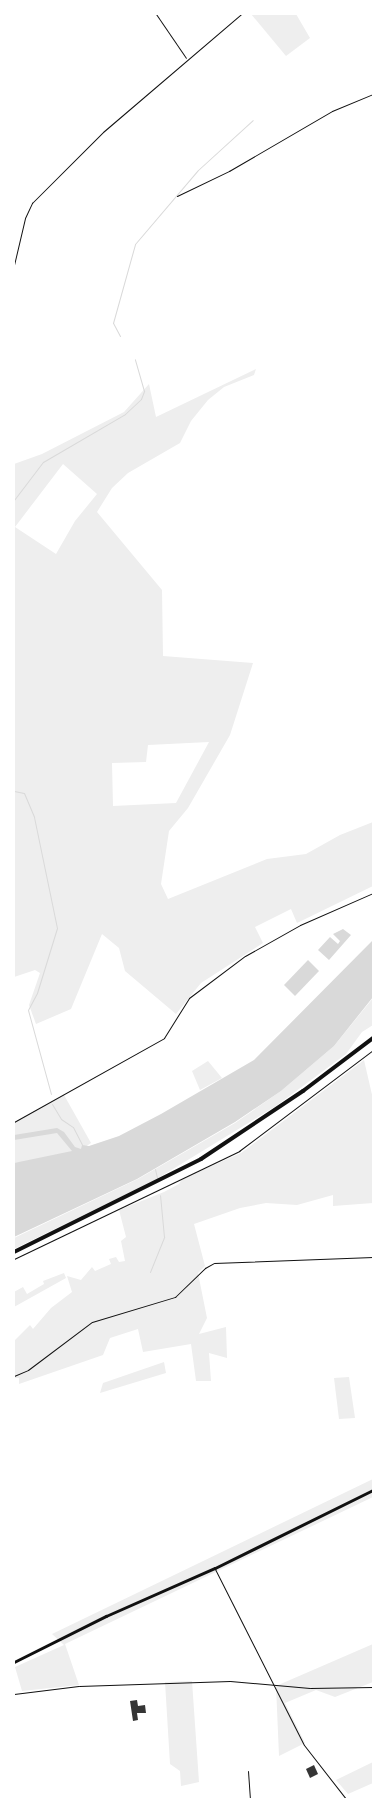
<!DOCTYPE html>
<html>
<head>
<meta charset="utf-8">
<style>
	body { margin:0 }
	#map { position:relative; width:387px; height:1813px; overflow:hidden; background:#fff; font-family:"Noto Serif",serif }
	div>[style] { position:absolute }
	.green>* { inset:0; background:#eee }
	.water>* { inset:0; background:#d9d9d9 }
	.stream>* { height:1px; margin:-0.5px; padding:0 0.5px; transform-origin:0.5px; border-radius:0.5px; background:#d9d9d9 }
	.building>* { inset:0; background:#353535 }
	.path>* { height:1px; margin:-0.5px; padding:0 0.5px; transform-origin:0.5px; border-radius:0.5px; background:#111 }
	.service>* { height:1px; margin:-0.5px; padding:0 0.5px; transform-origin:0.5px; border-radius:0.5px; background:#111 }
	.tertiary>* { height:3px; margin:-1.5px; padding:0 1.5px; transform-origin:1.5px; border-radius:1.5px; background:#111 }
	.secondary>* { height:4px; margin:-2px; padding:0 2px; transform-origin:2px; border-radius:2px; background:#111 }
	span { translate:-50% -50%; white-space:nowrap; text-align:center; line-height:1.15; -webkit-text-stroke:4.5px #fff; paint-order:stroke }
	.frame { position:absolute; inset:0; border:15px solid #fff; pointer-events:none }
</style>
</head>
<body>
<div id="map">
	<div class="green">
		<i style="clip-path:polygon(251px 14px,296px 14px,310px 38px,286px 56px)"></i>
		<i style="clip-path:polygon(evenodd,256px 369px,254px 375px,224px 387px,208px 400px,191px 421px,180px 443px,128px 473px,112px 488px,97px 512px,162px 590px,163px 656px,253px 663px,230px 735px,188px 808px,169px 831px,161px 884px,168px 899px,267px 859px,306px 854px,340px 835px,373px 822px,373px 886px,297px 923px,291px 909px,255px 927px,263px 943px,201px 983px,176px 1014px,125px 971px,119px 948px,102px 934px,71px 1009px,36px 1024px,29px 1005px,40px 973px,35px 970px,14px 977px,14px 464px,42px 454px,124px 412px,149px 384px,156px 417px,256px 369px,63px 464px,97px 494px,75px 521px,56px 554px,15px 527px,63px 464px,256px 369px,209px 742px,176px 803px,113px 806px,112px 763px,146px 762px,148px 745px,209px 742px)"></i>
		<i style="clip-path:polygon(373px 998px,373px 1025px,362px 1032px,346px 1054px,276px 1106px,155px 1180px,14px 1249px,14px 1238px,138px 1179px,235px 1123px,281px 1091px,334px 1046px)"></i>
		<i style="clip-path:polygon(364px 1060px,373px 1099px,373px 1203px,333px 1206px,333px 1195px,297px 1205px,266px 1203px,240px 1208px,194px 1224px,205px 1266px,198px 1273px,207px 1318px,199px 1334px,226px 1327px,227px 1358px,209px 1353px,211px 1381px,196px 1381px,191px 1344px,143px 1352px,138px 1329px,110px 1338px,103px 1355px,19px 1384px,19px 1378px,14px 1378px,14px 1341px,30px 1325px,33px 1329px,51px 1308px,72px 1292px,67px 1276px,81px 1280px,92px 1267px,95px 1271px,111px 1264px,109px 1259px,116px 1257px,119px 1262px,125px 1261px,121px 1241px,126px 1237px,119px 1210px,164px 1192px,179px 1184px,182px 1179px,241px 1153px)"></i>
		<i style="clip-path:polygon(208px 1061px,222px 1078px,200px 1090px,192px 1071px)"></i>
		<i style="clip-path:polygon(64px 1095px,91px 1143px,82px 1149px,39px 1160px,14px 1163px,14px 1123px)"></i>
		<i style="clip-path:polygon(64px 1273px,66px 1278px,14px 1307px,14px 1292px,23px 1287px,27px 1294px,44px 1284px,43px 1281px)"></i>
		<i style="clip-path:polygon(164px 1362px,166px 1373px,100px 1393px,103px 1383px)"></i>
		<i style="clip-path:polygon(349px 1377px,355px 1418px,339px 1419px,334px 1378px)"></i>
		<i style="clip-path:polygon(373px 1479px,373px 1497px,65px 1644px,79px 1685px,22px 1691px,15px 1667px,64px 1645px,52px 1634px)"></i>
		<i style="clip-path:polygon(373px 1644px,373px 1682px,335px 1697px,316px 1690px,285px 1703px,305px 1743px,279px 1756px,276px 1686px)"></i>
		<i style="clip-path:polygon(192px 1681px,199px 1782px,181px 1786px,180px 1771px,170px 1764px,165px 1682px)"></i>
		<i style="clip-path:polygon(373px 1762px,373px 1783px,348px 1794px,336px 1780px)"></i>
	</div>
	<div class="water">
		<i style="clip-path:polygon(343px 929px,351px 935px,329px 960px,318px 950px,330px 937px,338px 944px,340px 941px,333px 934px)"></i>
		<i style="clip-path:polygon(373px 940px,373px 997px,334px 1046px,281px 1091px,235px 1122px,137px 1179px,14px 1237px,14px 1163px,72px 1151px,57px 1133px,14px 1140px,14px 1135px,57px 1128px,64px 1132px,75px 1147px,81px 1149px,82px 1145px,89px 1146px,119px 1136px,161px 1114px,254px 1060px)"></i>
		<i style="clip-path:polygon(308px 960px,319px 971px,295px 996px,284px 985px)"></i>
	</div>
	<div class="stream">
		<i style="left:120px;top:336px;width:15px;rotate:-118deg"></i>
		<i style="left:113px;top:323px;width:82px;rotate:-74.4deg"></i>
		<i style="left:135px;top:244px;width:97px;rotate:-49.6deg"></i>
		<i style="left:198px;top:170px;width:74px;rotate:-42.3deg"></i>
		<i style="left:14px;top:500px;width:48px;rotate:-52.7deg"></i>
		<i style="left:43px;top:462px;width:95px;rotate:-30.3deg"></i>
		<i style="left:125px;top:414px;width:22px;rotate:-43deg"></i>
		<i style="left:141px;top:399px;width:9px;rotate:-69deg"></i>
		<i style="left:144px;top:391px;width:33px;rotate:-106deg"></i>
		<i style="left:14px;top:780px;width:11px;rotate:90deg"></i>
		<i style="left:14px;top:791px;width:10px;rotate:11deg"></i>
		<i style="left:24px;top:793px;width:26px;rotate:67deg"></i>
		<i style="left:34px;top:817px;width:113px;rotate:78.3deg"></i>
		<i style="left:57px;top:928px;width:68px;rotate:107.1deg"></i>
		<i style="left:37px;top:993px;width:19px;rotate:118deg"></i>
		<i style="left:28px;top:1010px;width:87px;rotate:74.7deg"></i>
		<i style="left:52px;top:1104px;width:17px;rotate:59deg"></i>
		<i style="left:61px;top:1119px;width:14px;rotate:34deg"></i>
		<i style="left:73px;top:1127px;width:20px;rotate:63deg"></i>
		<i style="left:155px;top:1169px;width:9px;rotate:77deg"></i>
		<i style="left:150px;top:1272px;width:38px;rotate:-68deg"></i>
		<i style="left:164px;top:1237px;width:42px;rotate:-95.4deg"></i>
	</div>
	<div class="building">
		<i style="clip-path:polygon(137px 1700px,138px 1706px,145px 1705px,146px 1713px,137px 1713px,138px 1720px,133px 1721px,130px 1701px)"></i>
		<i style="clip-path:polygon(314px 1765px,318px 1774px,310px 1778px,306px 1769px)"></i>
	</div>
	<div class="path">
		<i style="left:156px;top:14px;width:53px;rotate:55.7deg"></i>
		<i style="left:177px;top:196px;width:58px;rotate:-25.7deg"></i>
		<i style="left:229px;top:171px;width:119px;rotate:-30.2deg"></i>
		<i style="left:332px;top:111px;width:44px;rotate:-22.5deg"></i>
		<i style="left:14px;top:1376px;width:15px;rotate:-23deg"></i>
		<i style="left:28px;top:1370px;width:80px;rotate:-36.9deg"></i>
		<i style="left:92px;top:1322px;width:87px;rotate:-16.8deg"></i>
		<i style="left:175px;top:1297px;width:42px;rotate:-44deg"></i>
		<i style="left:205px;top:1268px;width:10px;rotate:-29deg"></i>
		<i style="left:214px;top:1263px;width:159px;rotate:-2.2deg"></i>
		<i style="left:248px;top:1771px;width:28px;rotate:86deg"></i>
	</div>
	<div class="service">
		<i style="left:14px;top:265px;width:48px;rotate:-76.8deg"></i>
		<i style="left:25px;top:218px;width:17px;rotate:-65deg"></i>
		<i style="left:32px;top:203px;width:100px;rotate:-45deg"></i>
		<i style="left:103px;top:132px;width:182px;rotate:-40.5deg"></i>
		<i style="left:14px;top:1122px;width:172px;rotate:-29.2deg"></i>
		<i style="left:164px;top:1038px;width:47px;rotate:-58deg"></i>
		<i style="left:189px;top:998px;width:70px;rotate:-36.9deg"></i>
		<i style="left:245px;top:956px;width:63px;rotate:-29.4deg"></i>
		<i style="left:300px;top:925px;width:80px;rotate:-23.7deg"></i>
		<i style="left:14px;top:1259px;width:250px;rotate:-25.6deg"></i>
		<i style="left:239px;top:1151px;width:168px;rotate:-37deg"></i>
		<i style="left:215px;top:1569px;width:197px;rotate:63.2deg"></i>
		<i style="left:304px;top:1745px;width:68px;rotate:52.1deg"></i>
		<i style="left:14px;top:1694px;width:65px;rotate:-7deg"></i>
		<i style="left:79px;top:1686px;width:151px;rotate:-1.9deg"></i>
		<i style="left:230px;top:1681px;width:80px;rotate:5deg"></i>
		<i style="left:310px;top:1688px;width:63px;rotate:-0.9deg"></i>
	</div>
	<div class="tertiary">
		<i style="left:14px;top:1662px;width:103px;rotate:-26.6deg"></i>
		<i style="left:106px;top:1616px;width:119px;rotate:-23.8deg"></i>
		<i style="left:215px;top:1568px;width:176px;rotate:-26.3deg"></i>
	</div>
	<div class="secondary">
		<i style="left:14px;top:1252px;width:209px;rotate:-26.4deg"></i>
		<i style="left:201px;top:1159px;width:123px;rotate:-33.7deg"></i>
		<i style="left:303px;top:1091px;width:88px;rotate:-37.1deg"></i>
	</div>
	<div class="frame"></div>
</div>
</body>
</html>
